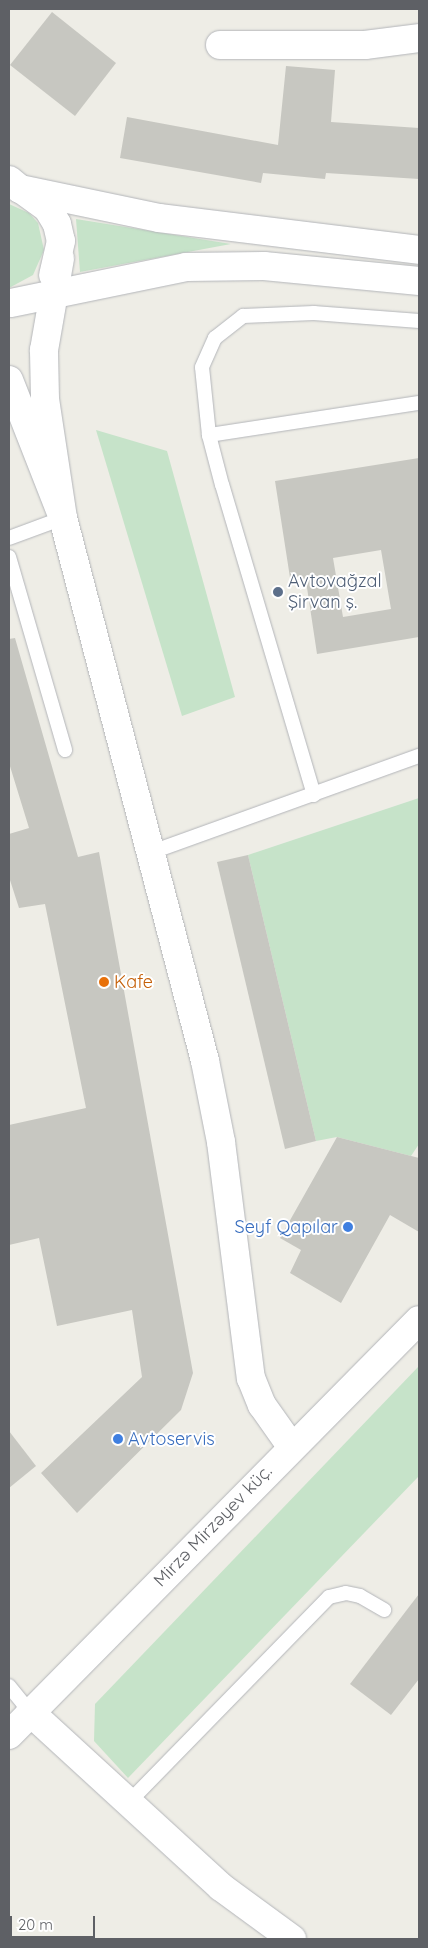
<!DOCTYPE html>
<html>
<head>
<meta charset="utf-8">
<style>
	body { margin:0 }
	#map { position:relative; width:428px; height:1948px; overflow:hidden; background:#eeede6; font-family:Quicksand,sans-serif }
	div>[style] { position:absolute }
	.green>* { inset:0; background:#c6e3c9 }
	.building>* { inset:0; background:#c7c7c1 }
	.roads { filter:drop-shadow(0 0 1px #b3b5b9) drop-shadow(0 0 1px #b3b5b9) }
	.service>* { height:14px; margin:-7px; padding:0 7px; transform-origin:7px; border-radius:7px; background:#fff }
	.minor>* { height:28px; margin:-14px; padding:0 14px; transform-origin:14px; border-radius:14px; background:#fff }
	.secondary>* { height:28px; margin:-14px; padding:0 14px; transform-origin:14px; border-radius:14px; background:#fff }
	.dots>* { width:14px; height:14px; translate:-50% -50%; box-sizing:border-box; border:2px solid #fff; border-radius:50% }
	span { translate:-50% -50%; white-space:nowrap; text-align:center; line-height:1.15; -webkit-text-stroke:4px #fff; paint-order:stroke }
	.service-label { font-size:18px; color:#4e5e75 }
	.left { translate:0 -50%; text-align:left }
	.food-label { font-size:18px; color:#c56008 }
	.shop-label { font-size:18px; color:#366cbe }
	.right { translate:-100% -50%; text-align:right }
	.street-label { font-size:18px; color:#5e6065 }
	.frame { position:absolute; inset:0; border:10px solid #5e6065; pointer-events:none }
	.scale { position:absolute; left:10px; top:1916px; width:85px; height:22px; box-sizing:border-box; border:2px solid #5e6065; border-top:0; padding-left:6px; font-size:15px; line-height:18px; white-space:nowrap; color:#5e6065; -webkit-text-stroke:4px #fff; paint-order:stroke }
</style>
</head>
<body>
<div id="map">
	<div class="green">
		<i style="clip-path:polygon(9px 204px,29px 213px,38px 223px,44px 250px,33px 275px,9px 288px)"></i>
		<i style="clip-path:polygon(76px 219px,231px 244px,80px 272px)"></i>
		<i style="clip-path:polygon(96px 430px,167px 451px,235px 697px,182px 716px)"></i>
		<i style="clip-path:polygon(419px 798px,419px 1144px,411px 1156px,337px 1137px,316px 1141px,248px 855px)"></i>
		<i style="clip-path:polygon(419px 1366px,419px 1476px,128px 1778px,94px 1741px,95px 1704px)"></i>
	</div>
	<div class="building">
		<i style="clip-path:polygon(52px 12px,116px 63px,75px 116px,10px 65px)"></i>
		<i style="clip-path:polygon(286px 66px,335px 70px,331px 122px,419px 128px,419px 179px,326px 173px,325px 179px,263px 173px,261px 183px,120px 158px,127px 117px,278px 145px)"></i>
		<i style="clip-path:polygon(evenodd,419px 458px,419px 637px,317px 654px,306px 581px,291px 584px,275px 481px,419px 458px,381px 550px,391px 609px,343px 617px,333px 558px,381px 550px)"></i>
		<i style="clip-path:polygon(15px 638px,78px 857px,99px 852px,193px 1373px,181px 1410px,77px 1513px,41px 1473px,142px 1377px,132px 1310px,57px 1326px,39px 1238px,9px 1245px,9px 1125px,86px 1108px,45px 904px,19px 908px,9px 877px,9px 834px,29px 828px,9px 763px,9px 639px)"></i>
		<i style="clip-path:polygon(248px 855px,316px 1141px,285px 1149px,217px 862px)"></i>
		<i style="clip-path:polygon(337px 1137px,419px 1158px,419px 1232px,390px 1215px,341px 1303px,290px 1273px,301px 1250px,280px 1238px)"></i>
		<i style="clip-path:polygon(9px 1431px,36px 1466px,9px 1488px)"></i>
		<i style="clip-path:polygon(419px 1594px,419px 1679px,391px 1715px,350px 1684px)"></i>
	</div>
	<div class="roads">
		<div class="service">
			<i style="left:209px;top:435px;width:212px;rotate:-8.7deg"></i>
			<i style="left:9px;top:538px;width:58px;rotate:-20.3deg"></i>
			<i style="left:9px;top:557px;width:201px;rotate:73.8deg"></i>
			<i style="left:314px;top:795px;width:323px;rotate:-106.5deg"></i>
			<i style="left:222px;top:485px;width:52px;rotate:-104.6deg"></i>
			<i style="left:209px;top:435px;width:68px;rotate:-95.9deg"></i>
			<i style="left:202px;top:367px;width:32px;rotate:-66deg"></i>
			<i style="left:215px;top:338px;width:36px;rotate:-38deg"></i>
			<i style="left:243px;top:316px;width:71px;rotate:-2.4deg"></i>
			<i style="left:314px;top:313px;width:105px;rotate:4.4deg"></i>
			<i style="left:152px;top:852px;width:284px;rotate:-19.8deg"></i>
			<i style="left:9px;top:1686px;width:33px;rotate:51deg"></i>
			<i style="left:128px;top:1803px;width:288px;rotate:-45.7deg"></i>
			<i style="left:329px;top:1597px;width:17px;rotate:-13deg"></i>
			<i style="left:346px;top:1593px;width:14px;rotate:12deg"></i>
			<i style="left:360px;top:1596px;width:28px;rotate:30deg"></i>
		</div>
		<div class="minor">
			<i style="left:220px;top:45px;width:145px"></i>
			<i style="left:365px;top:45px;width:54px;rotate:-7.4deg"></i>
			<i style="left:30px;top:1712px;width:259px;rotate:42.5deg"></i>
			<i style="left:221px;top:1887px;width:88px;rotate:36.2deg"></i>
		</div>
		<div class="secondary">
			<i style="left:9px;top:180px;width:14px;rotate:39deg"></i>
			<i style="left:20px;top:189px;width:142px;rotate:11.8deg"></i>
			<i style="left:159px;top:218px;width:262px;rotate:7deg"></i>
			<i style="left:25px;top:192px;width:29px;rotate:36deg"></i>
			<i style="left:48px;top:209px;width:17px;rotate:59deg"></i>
			<i style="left:57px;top:224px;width:17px;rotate:77deg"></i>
			<i style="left:61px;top:241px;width:35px;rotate:103deg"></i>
			<i style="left:11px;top:303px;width:179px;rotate:-11.6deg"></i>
			<i style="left:186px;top:267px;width:78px;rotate:-0.7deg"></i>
			<i style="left:264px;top:266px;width:156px;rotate:5.5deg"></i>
			<i style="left:9px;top:380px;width:148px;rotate:68.6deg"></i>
			<i style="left:63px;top:518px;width:120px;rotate:-98.6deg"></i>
			<i style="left:45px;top:399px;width:49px;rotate:-91.2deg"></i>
			<i style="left:44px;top:350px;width:93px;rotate:-80.1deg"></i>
			<i style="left:63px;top:518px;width:561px;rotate:75.34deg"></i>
			<i style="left:205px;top:1061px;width:83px;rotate:78.8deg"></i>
			<i style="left:221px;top:1142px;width:238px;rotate:82.8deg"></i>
			<i style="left:251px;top:1378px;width:29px;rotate:68deg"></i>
			<i style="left:262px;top:1405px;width:50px;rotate:54.7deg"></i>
			<i style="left:9px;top:1735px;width:583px;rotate:-45.35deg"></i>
		</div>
	</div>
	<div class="dots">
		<i style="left:278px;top:592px;background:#5c6f8a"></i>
		<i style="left:104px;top:982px;background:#e8710a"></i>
		<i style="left:348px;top:1227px;background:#3f7fe0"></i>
		<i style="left:118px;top:1439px;background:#3f7fe0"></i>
	</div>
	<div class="service-label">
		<span class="left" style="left:288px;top:592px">Avtovağzal<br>Şirvan ş.</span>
	</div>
	<div class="food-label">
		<span class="left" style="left:114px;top:982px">Kafe</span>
	</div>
	<div class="shop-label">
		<span class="right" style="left:338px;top:1227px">Seyf Qapılar</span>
		<span class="left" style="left:128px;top:1439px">Avtoservis</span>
	</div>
	<div class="street-label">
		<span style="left:213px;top:1526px;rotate:-46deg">Mirzə Mirzəyev küç.</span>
	</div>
	<div class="frame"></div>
	<div class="scale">20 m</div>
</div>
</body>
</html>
